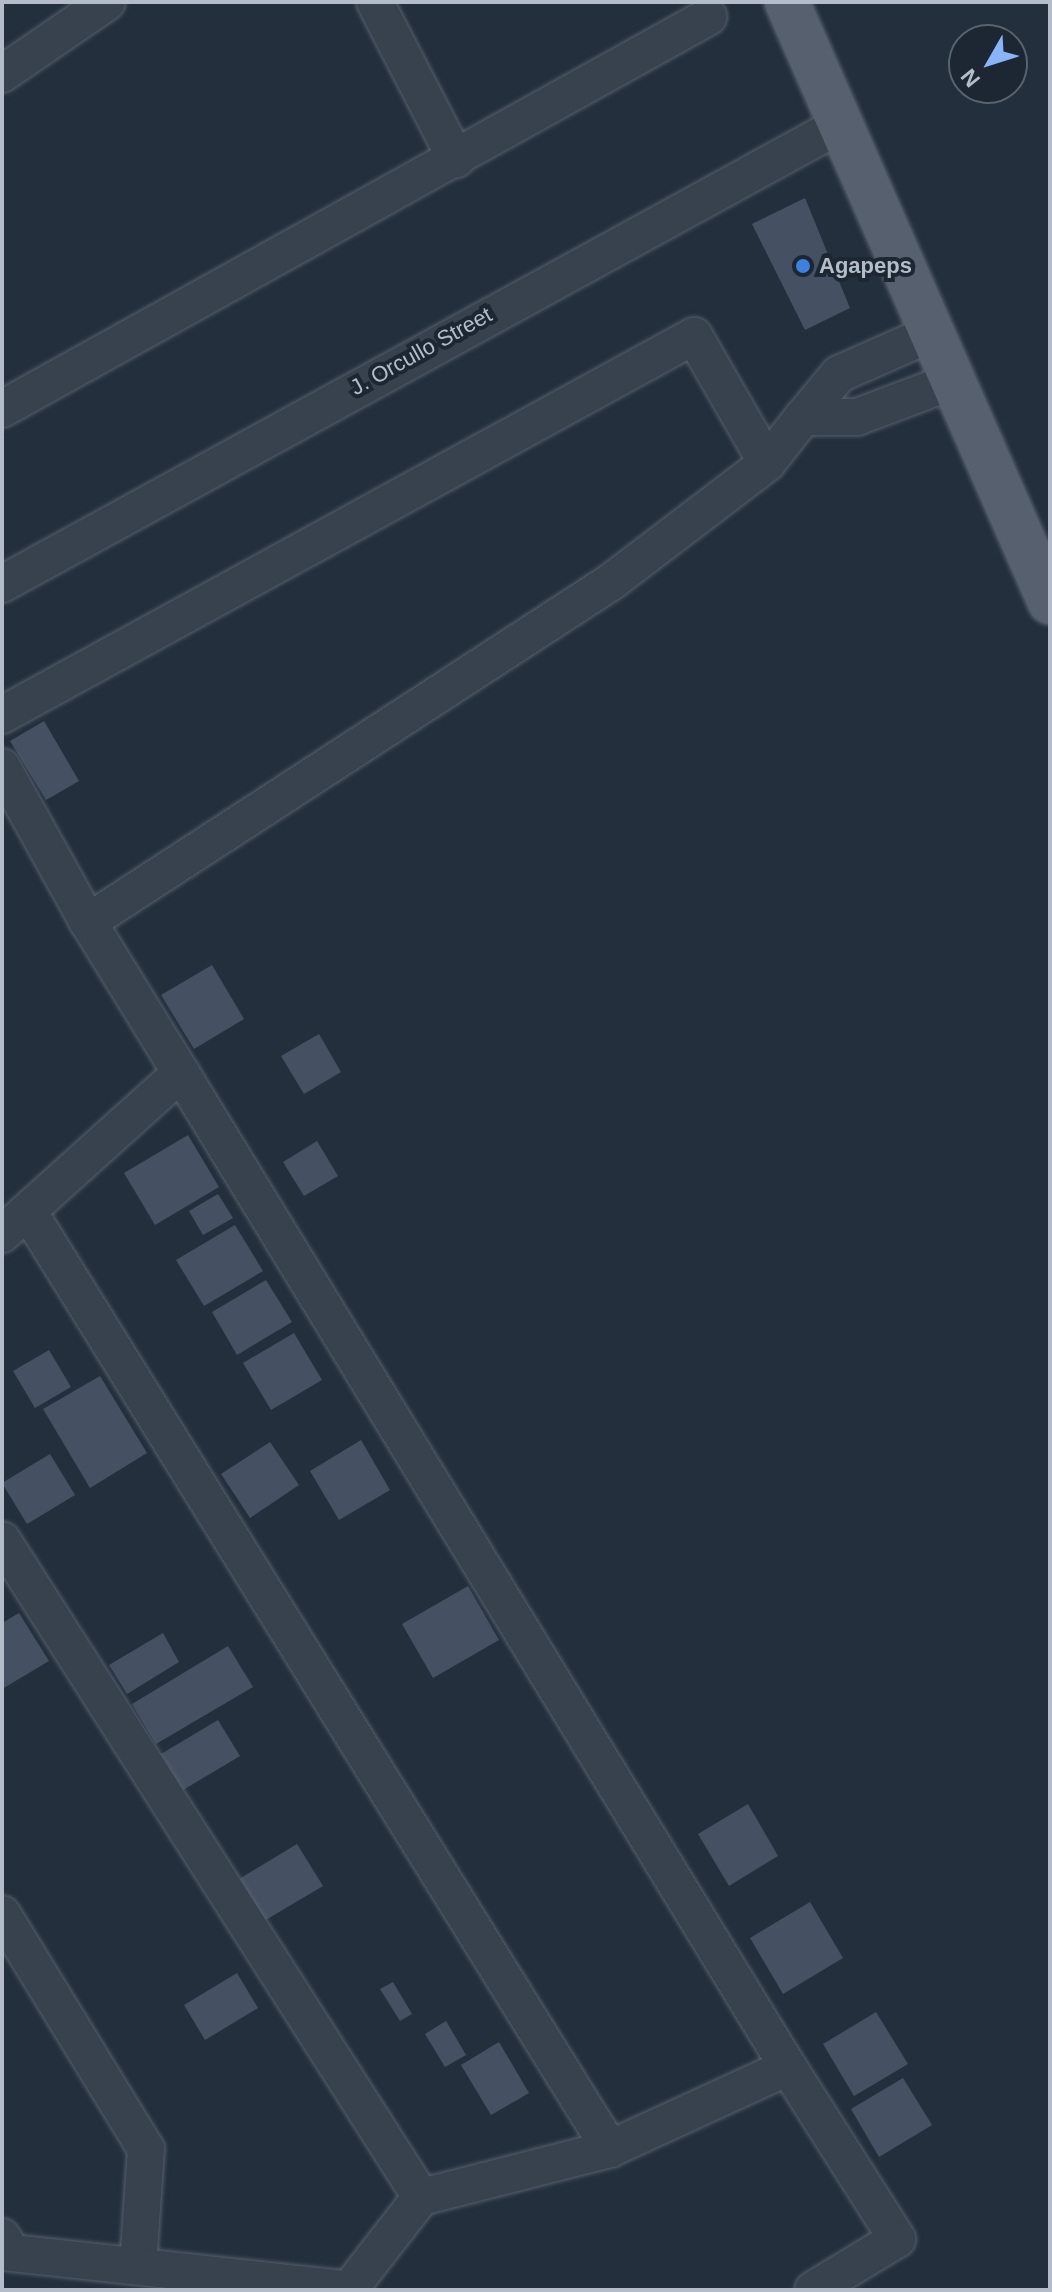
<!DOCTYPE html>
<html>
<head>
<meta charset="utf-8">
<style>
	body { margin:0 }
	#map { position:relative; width:1052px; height:2292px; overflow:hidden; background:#242f3e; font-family:Arial,sans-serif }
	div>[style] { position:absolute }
	.building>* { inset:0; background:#455162 }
	.roads { filter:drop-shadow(0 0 2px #565f6c) drop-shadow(0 0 2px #565f6c) }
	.minor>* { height:36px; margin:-18px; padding:0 18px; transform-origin:18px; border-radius:18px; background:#38414e }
	.major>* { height:44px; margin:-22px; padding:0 22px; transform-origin:22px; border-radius:22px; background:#56606e }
	.dots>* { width:22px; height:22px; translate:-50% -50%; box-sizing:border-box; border:4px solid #1d2633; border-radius:50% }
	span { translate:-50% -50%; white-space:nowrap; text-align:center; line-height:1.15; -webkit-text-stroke:8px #1d2633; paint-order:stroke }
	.poi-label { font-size:22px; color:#b4bcc9; font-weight:700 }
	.left { translate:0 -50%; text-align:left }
	.street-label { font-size:22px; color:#b4bcc9 }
	.frame { position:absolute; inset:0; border:4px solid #b4bcc9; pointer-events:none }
	.north { position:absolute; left:948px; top:24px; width:80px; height:80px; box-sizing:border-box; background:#1d2633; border:2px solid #59626f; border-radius:50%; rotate:231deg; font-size:22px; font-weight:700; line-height:32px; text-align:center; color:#b4bcc9 }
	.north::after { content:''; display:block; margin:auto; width:28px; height:36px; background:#8ab4f8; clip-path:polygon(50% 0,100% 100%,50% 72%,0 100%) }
</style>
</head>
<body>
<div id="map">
	<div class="building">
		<i style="clip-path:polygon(805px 198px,850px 308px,805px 330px,752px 224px)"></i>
		<i style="clip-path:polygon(44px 721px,79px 781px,46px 800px,10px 741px)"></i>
		<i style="clip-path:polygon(212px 965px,244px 1019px,194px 1049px,161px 995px)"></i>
		<i style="clip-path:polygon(319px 1034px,341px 1072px,304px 1094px,281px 1056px)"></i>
		<i style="clip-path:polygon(188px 1135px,219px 1187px,155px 1225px,124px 1173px)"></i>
		<i style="clip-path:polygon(317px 1141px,338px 1176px,304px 1196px,283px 1162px)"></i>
		<i style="clip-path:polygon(218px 1194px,233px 1218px,203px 1235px,189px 1211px)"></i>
		<i style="clip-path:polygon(235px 1225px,263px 1271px,204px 1306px,176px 1260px)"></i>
		<i style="clip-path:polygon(266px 1280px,292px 1322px,237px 1355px,212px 1312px)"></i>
		<i style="clip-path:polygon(294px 1333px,322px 1380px,271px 1410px,243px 1363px)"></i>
		<i style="clip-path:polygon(49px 1350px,71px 1387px,35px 1408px,13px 1371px)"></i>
		<i style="clip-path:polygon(100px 1376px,147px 1453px,90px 1488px,43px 1409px)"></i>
		<i style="clip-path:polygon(361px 1440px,390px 1490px,339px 1520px,310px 1471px)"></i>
		<i style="clip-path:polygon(270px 1442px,299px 1485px,250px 1518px,221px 1474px)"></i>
		<i style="clip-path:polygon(50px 1454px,75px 1495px,27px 1524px,2px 1483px)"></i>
		<i style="clip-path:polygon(468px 1586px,499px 1640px,433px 1678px,402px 1624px)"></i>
		<i style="clip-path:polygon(19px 1613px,49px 1661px,2px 1689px,2px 1623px)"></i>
		<i style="clip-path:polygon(163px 1633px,179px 1662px,127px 1694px,109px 1665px)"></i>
		<i style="clip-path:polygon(228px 1646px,253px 1687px,156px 1744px,132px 1704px)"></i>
		<i style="clip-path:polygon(218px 1720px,240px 1756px,183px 1790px,161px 1754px)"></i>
		<i style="clip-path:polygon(748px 1804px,778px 1856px,729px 1886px,698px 1834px)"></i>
		<i style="clip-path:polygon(297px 1844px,323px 1886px,264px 1921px,239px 1879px)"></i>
		<i style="clip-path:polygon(810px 1902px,843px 1958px,783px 1994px,750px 1938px)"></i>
		<i style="clip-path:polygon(237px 1973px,258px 2008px,205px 2040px,184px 2005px)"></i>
		<i style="clip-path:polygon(393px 1982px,412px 2014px,400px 2021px,380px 1989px)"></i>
		<i style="clip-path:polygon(876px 2012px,908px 2064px,854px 2096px,823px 2044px)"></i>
		<i style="clip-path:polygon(446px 2021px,466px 2055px,445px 2067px,425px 2034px)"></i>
		<i style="clip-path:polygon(499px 2042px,529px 2093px,491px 2115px,461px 2065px)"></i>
		<i style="clip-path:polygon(903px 2078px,932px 2125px,879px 2157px,851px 2109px)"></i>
	</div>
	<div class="roads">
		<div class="minor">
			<i style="left:375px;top:2px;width:177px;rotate:62.7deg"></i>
			<i style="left:2px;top:74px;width:127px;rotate:-34.4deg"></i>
			<i style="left:2px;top:409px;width:808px;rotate:-29.04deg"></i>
			<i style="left:803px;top:417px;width:56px;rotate:-50.1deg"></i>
			<i style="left:839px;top:374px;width:102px;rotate:-23.8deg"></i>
			<i style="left:2px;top:584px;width:958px;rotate:-28.71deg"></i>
			<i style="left:2px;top:715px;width:789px;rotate:-28.71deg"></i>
			<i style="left:694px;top:336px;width:146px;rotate:60.1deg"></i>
			<i style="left:2px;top:767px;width:177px;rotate:61deg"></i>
			<i style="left:181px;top:1073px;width:177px;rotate:-121.6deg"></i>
			<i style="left:88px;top:922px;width:624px;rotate:-33.03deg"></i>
			<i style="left:611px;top:582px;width:196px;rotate:-37.3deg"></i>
			<i style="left:767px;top:463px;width:58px;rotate:-52deg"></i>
			<i style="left:803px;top:417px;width:54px"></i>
			<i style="left:857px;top:417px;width:103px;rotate:-20.6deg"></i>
			<i style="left:28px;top:1211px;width:1104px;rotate:58.18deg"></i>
			<i style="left:2px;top:1234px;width:241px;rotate:-42deg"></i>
			<i style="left:181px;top:1073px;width:1165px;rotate:58.59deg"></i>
			<i style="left:788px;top:2067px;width:196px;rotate:155.3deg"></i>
			<i style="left:610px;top:2149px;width:195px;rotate:165.7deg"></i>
			<i style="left:421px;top:2197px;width:779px;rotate:-122.53deg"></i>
			<i style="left:2px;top:1914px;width:276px;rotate:58.5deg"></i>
			<i style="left:146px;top:2149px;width:116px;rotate:93.9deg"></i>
			<i style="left:788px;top:2067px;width:204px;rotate:57.6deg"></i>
			<i style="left:897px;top:2239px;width:98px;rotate:148.7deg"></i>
			<i style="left:2px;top:2237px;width:19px;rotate:58deg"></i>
			<i style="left:12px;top:2253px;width:344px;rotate:6.2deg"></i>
			<i style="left:351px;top:2287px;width:114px;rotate:-52.1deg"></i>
		</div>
		<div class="major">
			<i style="left:787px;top:2px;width:655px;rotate:66.33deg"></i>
		</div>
	</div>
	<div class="dots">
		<i style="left:803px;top:266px;background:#3f7fe0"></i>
	</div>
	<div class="poi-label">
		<span class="left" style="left:819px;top:266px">Agapeps</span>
	</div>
	<div class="street-label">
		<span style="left:421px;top:351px;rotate:-29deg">J. Orcullo Street</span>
	</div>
	<div class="frame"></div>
	<div class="north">N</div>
</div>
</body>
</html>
